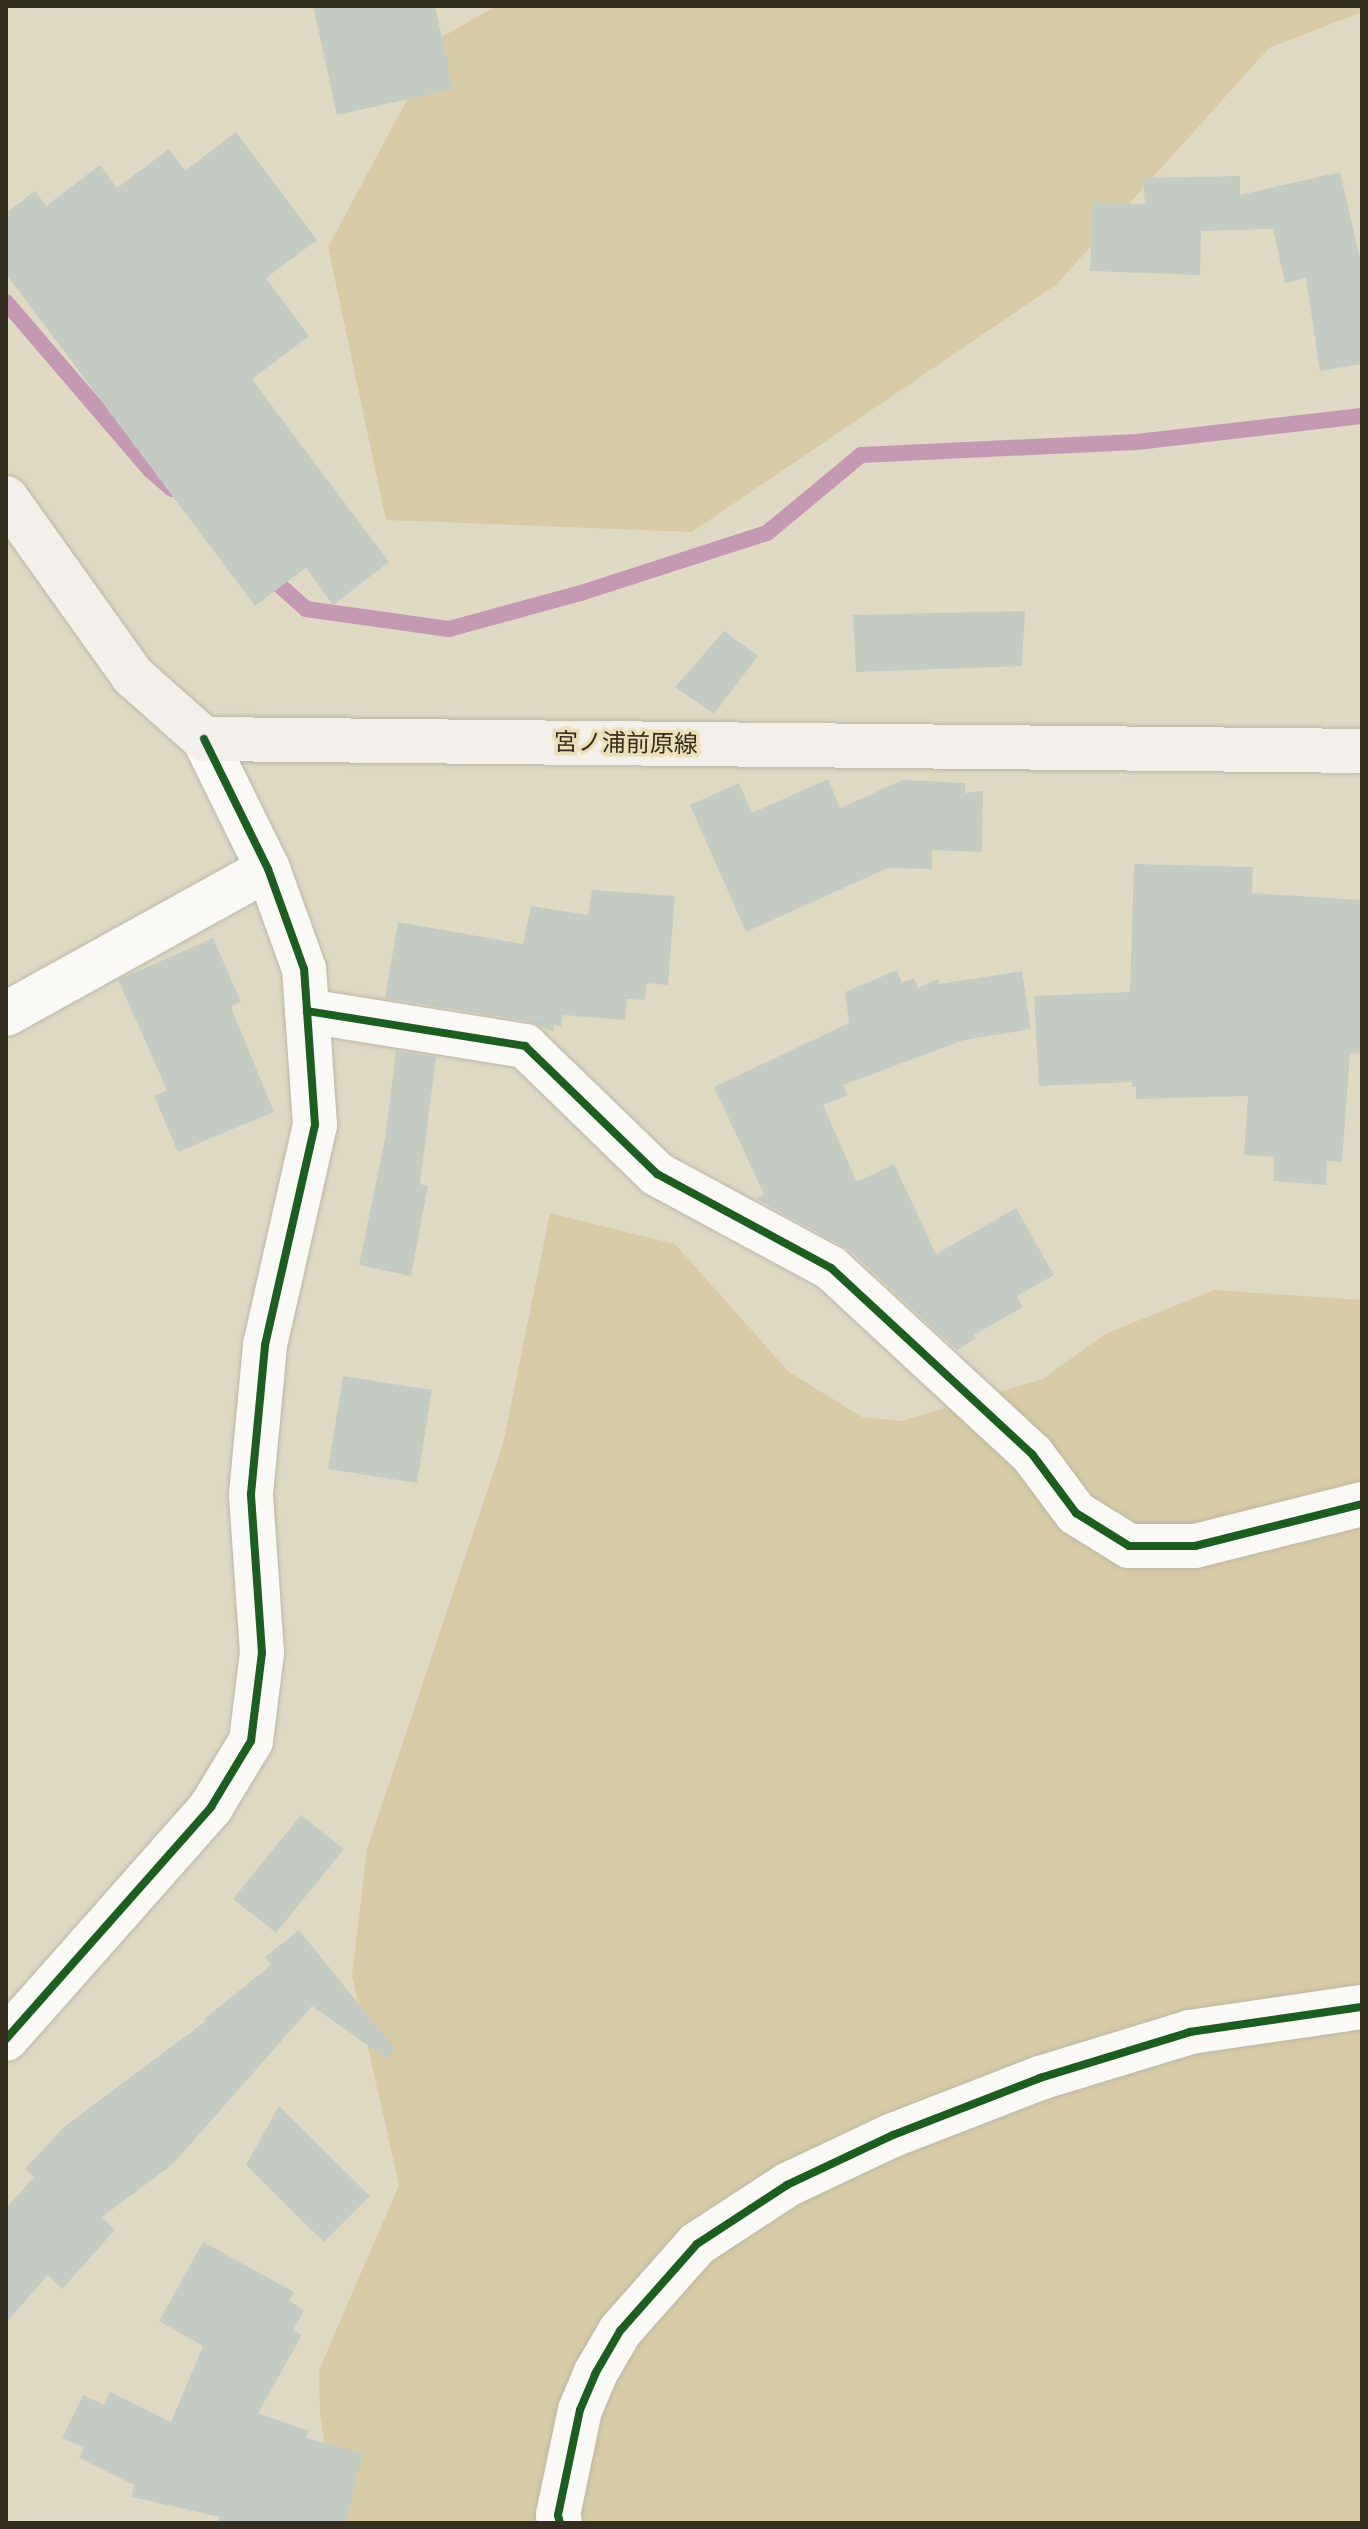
<!DOCTYPE html>
<html>
<head>
<meta charset="utf-8">
<style>
	body { margin:0 }
	#map { position:relative; width:1368px; height:2529px; overflow:hidden; background:#e0dac5; font-family:"PT Sans Narrow","Noto Sans JP",sans-serif }
	div>[style] { position:absolute }
	.green>* { inset:0; background:#d7cba5 }
	.stream>* { height:16px; margin:-8px; padding:0 8px; transform-origin:8px; border-radius:8px; background:#c598b4 }
	.building>* { inset:0; background:#c3cbc3 }
	.roads { filter:drop-shadow(0 0 2px #bcb7a7) drop-shadow(0 0 2px #bcb7a7) }
	.minor>* { height:44px; margin:-22px; padding:0 22px; transform-origin:22px; border-radius:22px; background:#faf9f6 }
	.major>* { height:44px; margin:-22px; padding:0 22px; transform-origin:22px; border-radius:22px; background:#f4efeb }
	.cycleway>* { height:8px; margin:-4px; padding:0 4px; transform-origin:4px; border-radius:4px; background:#1b5e20 }
	span { translate:-50% -50%; white-space:nowrap; text-align:center; line-height:1.15; -webkit-text-stroke:7px #ece0b9; paint-order:stroke }
	.street-label { font-size:24px; color:#332e1f }
	.frame { position:absolute; inset:0; border:8px solid #332e1f; pointer-events:none }
</style>
</head>
<body>
<div id="map">
	<div class="green">
		<i style="clip-path:polygon(496px 6px,1362px 6px,1362px 12px,1269px 48px,1057px 284px,692px 532px,386px 520px,328px 247px,440px 38px)"></i>
		<i style="clip-path:polygon(550px 1213px,675px 1244px,789px 1372px,862px 1417px,901px 1421px,1043px 1379px,1105px 1334px,1214px 1290px,1362px 1300px,1362px 2523px,336px 2523px,320px 2414px,319px 2370px,399px 2185px,352px 1976px,367px 1849px,503px 1444px)"></i>
	</div>
	<div class="stream">
		<i style="left:6px;top:302px;width:221px;rotate:49.4deg"></i>
		<i style="left:150px;top:470px;width:29px;rotate:41deg"></i>
		<i style="left:267px;top:574px;width:52px;rotate:41.9deg"></i>
		<i style="left:306px;top:609px;width:144px;rotate:8deg"></i>
		<i style="left:449px;top:629px;width:137px;rotate:-15.3deg"></i>
		<i style="left:581px;top:593px;width:195px;rotate:-17.9deg"></i>
		<i style="left:767px;top:533px;width:122px;rotate:-39.7deg"></i>
		<i style="left:861px;top:455px;width:276px;rotate:-2.7deg"></i>
		<i style="left:1137px;top:442px;width:226px;rotate:-6.6deg"></i>
	</div>
	<div class="building">
		<i style="clip-path:polygon(313px 6px,435px 6px,453px 89px,337px 115px)"></i>
		<i style="clip-path:polygon(236px 132px,317px 240px,266px 278px,309px 336px,252px 379px,389px 562px,333px 605px,306px 568px,255px 606px,6px 274px,6px 213px,35px 191px,46px 206px,100px 165px,117px 188px,169px 149px,185px 171px)"></i>
		<i style="clip-path:polygon(1340px 172px,1362px 267px,1362px 364px,1320px 371px,1306px 278px,1285px 283px,1273px 229px,1201px 231px,1200px 275px,1090px 271px,1093px 202px,1145px 204px,1143px 178px,1240px 176px,1240px 195px)"></i>
		<i style="clip-path:polygon(1025px 611px,1022px 666px,856px 672px,853px 615px)"></i>
		<i style="clip-path:polygon(724px 631px,758px 656px,714px 714px,675px 687px)"></i>
		<i style="clip-path:polygon(828px 779px,840px 808px,903px 780px,965px 783px,965px 793px,983px 791px,982px 852px,932px 850px,932px 869px,888px 868px,746px 932px,690px 805px,739px 783px,752px 813px)"></i>
		<i style="clip-path:polygon(1134px 864px,1253px 867px,1252px 893px,1362px 900px,1362px 1054px,1350px 1053px,1342px 1162px,1327px 1161px,1326px 1185px,1273px 1181px,1274px 1157px,1244px 1155px,1248px 1096px,1136px 1099px,1136px 1087px,1132px 1087px,1132px 1082px,1039px 1086px,1034px 996px,1130px 992px)"></i>
		<i style="clip-path:polygon(592px 890px,675px 896px,668px 985px,647px 983px,645px 1000px,627px 999px,625px 1020px,563px 1015px,561px 1027px,554px 1025px,553px 1032px,529px 1021px,385px 998px,398px 922px,523px 944px,531px 906px,588px 915px)"></i>
		<i style="clip-path:polygon(213px 938px,241px 1002px,231px 1007px,274px 1112px,178px 1152px,154px 1096px,167px 1090px,118px 980px)"></i>
		<i style="clip-path:polygon(897px 970px,902px 983px,914px 978px,918px 988px,938px 979px,939px 984px,1022px 971px,1031px 1029px,964px 1040px,843px 1085px,848px 1095px,823px 1105px,857px 1182px,894px 1164px,936px 1254px,1016px 1208px,1054px 1275px,1017px 1296px,1023px 1307px,974px 1335px,976px 1338px,957px 1350px,848px 1249px,757px 1199px,764px 1194px,714px 1087px,849px 1023px,845px 992px)"></i>
		<i style="clip-path:polygon(396px 1051px,436px 1057px,420px 1184px,428px 1186px,411px 1276px,359px 1265px,385px 1139px)"></i>
		<i style="clip-path:polygon(343px 1376px,432px 1390px,417px 1483px,328px 1469px)"></i>
		<i style="clip-path:polygon(301px 1815px,344px 1849px,276px 1933px,233px 1899px)"></i>
		<i style="clip-path:polygon(299px 1930px,395px 2049px,386px 2058px,312px 2006px,173px 2164px,102px 2217px,115px 2230px,62px 2289px,48px 2275px,6px 2323px,6px 2208px,34px 2177px,25px 2169px,64px 2127px,206px 2021px,204px 2019px,271px 1965px,265px 1957px)"></i>
		<i style="clip-path:polygon(279px 2106px,370px 2196px,324px 2242px,246px 2165px)"></i>
		<i style="clip-path:polygon(203px 2242px,294px 2292px,289px 2301px,304px 2310px,293px 2330px,302px 2335px,258px 2413px,309px 2431px,306px 2438px,363px 2453px,345px 2523px,217px 2523px,220px 2517px,132px 2497px,134px 2485px,79px 2458px,84px 2448px,62px 2438px,83px 2395px,104px 2405px,110px 2392px,171px 2422px,203px 2346px,159px 2321px)"></i>
	</div>
	<div class="roads">
		<div class="minor">
			<i style="left:307px;top:1011px;width:221px;rotate:9.1deg"></i>
			<i style="left:525px;top:1046px;width:184px;rotate:44.1deg"></i>
			<i style="left:657px;top:1174px;width:198px;rotate:28.4deg"></i>
			<i style="left:831px;top:1268px;width:274px;rotate:42.8deg"></i>
			<i style="left:1032px;top:1454px;width:74px;rotate:53.3deg"></i>
			<i style="left:1076px;top:1513px;width:62px;rotate:31.9deg"></i>
			<i style="left:1129px;top:1546px;width:66px"></i>
			<i style="left:1195px;top:1546px;width:172px;rotate:-14.1deg"></i>
			<i style="left:6px;top:1014px;width:299px;rotate:-29deg"></i>
			<i style="left:6px;top:2039px;width:310px;rotate:-48.5deg"></i>
			<i style="left:211px;top:1807px;width:77px;rotate:-58.8deg"></i>
			<i style="left:251px;top:1741px;width:89px;rotate:-82.9deg"></i>
			<i style="left:262px;top:1653px;width:159px;rotate:-94deg"></i>
			<i style="left:251px;top:1494px;width:150px;rotate:-84.6deg"></i>
			<i style="left:265px;top:1345px;width:226px;rotate:-77.2deg"></i>
			<i style="left:315px;top:1125px;width:156px;rotate:-94deg"></i>
			<i style="left:304px;top:969px;width:106px;rotate:-109.8deg"></i>
			<i style="left:268px;top:869px;width:145px;rotate:-116.2deg"></i>
			<i style="left:560px;top:2523px;width:8px;rotate:-104deg"></i>
			<i style="left:558px;top:2515px;width:107px;rotate:-78.2deg"></i>
			<i style="left:580px;top:2410px;width:39px;rotate:-67deg"></i>
			<i style="left:595px;top:2374px;width:50px;rotate:-59.8deg"></i>
			<i style="left:620px;top:2331px;width:116px;rotate:-48.5deg"></i>
			<i style="left:697px;top:2244px;width:108px;rotate:-33.2deg"></i>
			<i style="left:787px;top:2185px;width:117px;rotate:-25.3deg"></i>
			<i style="left:893px;top:2135px;width:158px;rotate:-21.2deg"></i>
			<i style="left:1040px;top:2078px;width:157px;rotate:-17deg"></i>
			<i style="left:1190px;top:2032px;width:174px;rotate:-8.3deg"></i>
		</div>
		<div class="major">
			<i style="left:6px;top:498px;width:219px;rotate:54.5deg"></i>
			<i style="left:133px;top:676px;width:95px;rotate:41.6deg"></i>
			<i style="left:204px;top:739px;width:1158px;rotate:0.59deg"></i>
		</div>
	</div>
	<div class="cycleway">
		<i style="left:307px;top:1011px;width:221px;rotate:9.1deg"></i>
		<i style="left:525px;top:1046px;width:184px;rotate:44.1deg"></i>
		<i style="left:657px;top:1174px;width:198px;rotate:28.4deg"></i>
		<i style="left:831px;top:1268px;width:274px;rotate:42.8deg"></i>
		<i style="left:1032px;top:1454px;width:74px;rotate:53.3deg"></i>
		<i style="left:1076px;top:1513px;width:62px;rotate:31.9deg"></i>
		<i style="left:1129px;top:1546px;width:66px"></i>
		<i style="left:1195px;top:1546px;width:172px;rotate:-14.1deg"></i>
		<i style="left:6px;top:2039px;width:310px;rotate:-48.5deg"></i>
		<i style="left:211px;top:1807px;width:77px;rotate:-58.8deg"></i>
		<i style="left:251px;top:1741px;width:89px;rotate:-82.9deg"></i>
		<i style="left:262px;top:1653px;width:159px;rotate:-94deg"></i>
		<i style="left:251px;top:1494px;width:150px;rotate:-84.6deg"></i>
		<i style="left:265px;top:1345px;width:226px;rotate:-77.2deg"></i>
		<i style="left:315px;top:1125px;width:156px;rotate:-94deg"></i>
		<i style="left:304px;top:969px;width:106px;rotate:-109.8deg"></i>
		<i style="left:268px;top:869px;width:145px;rotate:-116.2deg"></i>
		<i style="left:560px;top:2523px;width:8px;rotate:-104deg"></i>
		<i style="left:558px;top:2515px;width:107px;rotate:-78.2deg"></i>
		<i style="left:580px;top:2410px;width:39px;rotate:-67deg"></i>
		<i style="left:595px;top:2374px;width:50px;rotate:-59.8deg"></i>
		<i style="left:620px;top:2331px;width:116px;rotate:-48.5deg"></i>
		<i style="left:697px;top:2244px;width:108px;rotate:-33.2deg"></i>
		<i style="left:787px;top:2185px;width:117px;rotate:-25.3deg"></i>
		<i style="left:893px;top:2135px;width:158px;rotate:-21.2deg"></i>
		<i style="left:1040px;top:2078px;width:157px;rotate:-17deg"></i>
		<i style="left:1190px;top:2032px;width:174px;rotate:-8.3deg"></i>
	</div>
	<div class="street-label">
		<span style="left:626px;top:743px;rotate:1deg">宮ノ浦前原線</span>
	</div>
	<div class="frame"></div>
</div>
</body>
</html>
